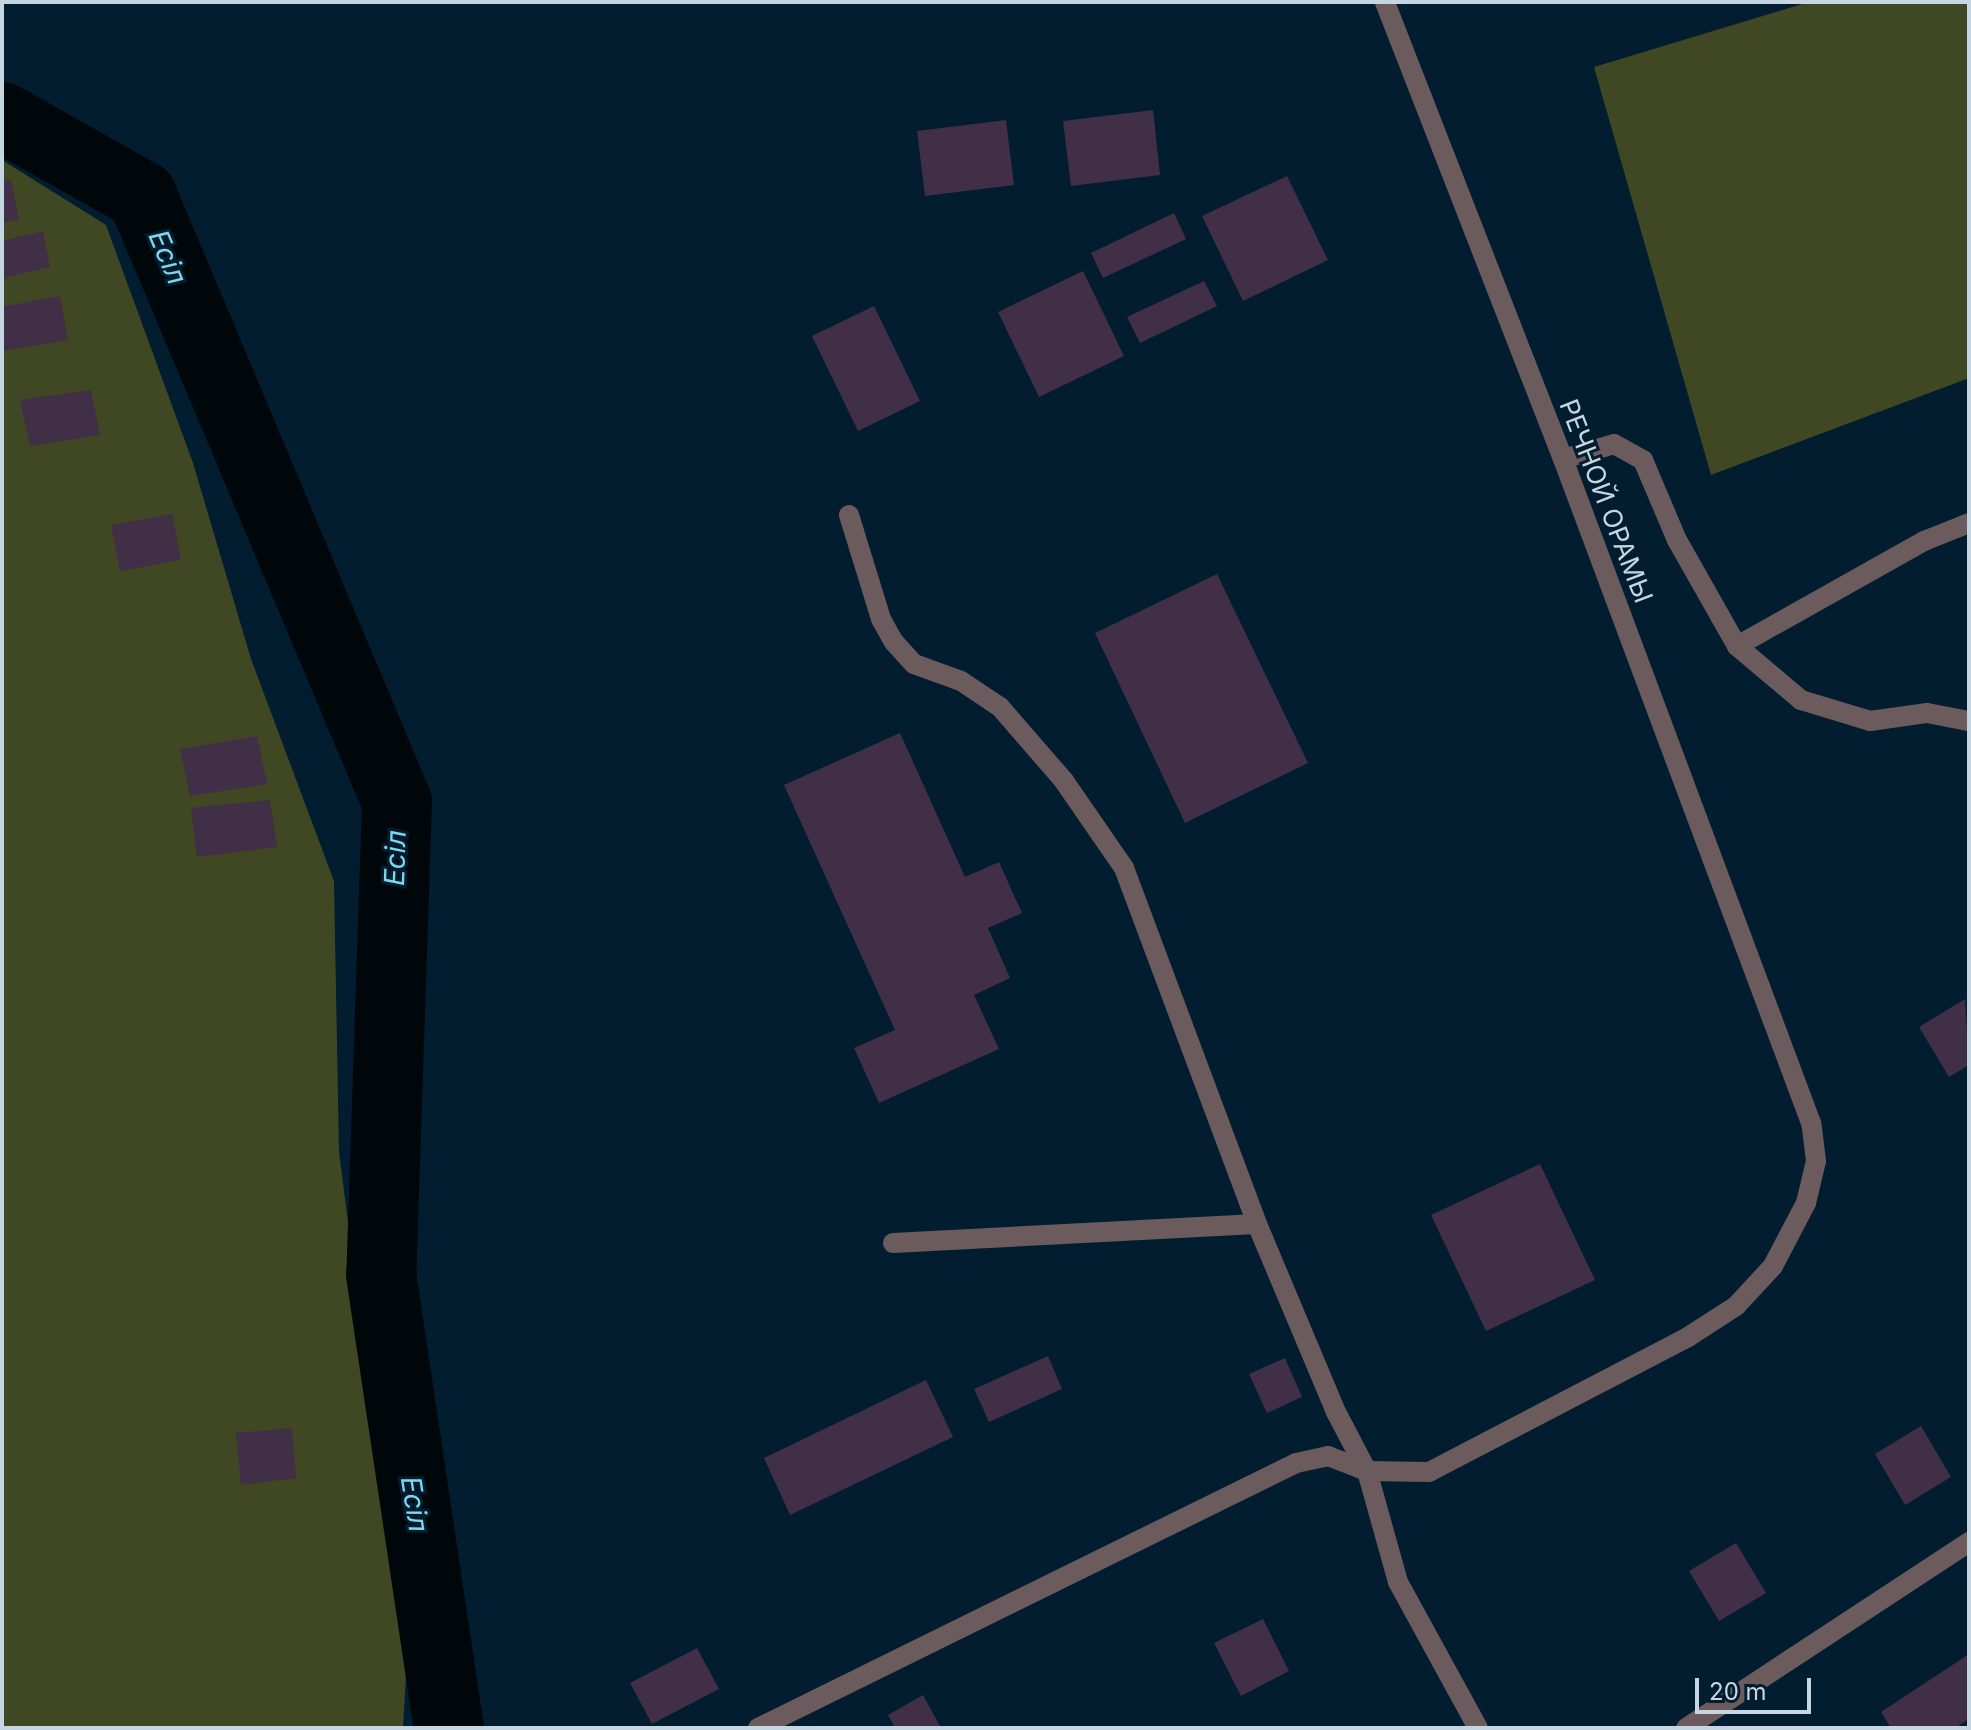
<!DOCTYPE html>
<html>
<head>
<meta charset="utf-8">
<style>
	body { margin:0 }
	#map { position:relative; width:1971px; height:1730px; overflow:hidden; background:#031d30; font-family:Inter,sans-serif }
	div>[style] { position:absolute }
	.green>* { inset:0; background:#404723 }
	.river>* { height:70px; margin:-35px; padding:0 35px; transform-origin:35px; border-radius:35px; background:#00070a }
	.building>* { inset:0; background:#412e47 }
	.minor>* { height:20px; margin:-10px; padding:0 10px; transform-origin:10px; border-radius:10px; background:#6c5b5d }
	span { translate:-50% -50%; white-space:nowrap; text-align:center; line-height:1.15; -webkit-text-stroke:6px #031d30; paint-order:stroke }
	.street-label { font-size:26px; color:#c6d5e2 }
	.water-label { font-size:28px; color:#7dd8ea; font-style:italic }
	.frame { position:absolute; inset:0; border:4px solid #c6d5e2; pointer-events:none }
	.scale { position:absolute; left:1695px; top:1678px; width:116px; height:36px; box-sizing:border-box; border:4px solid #c6d5e2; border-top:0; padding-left:10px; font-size:24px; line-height:28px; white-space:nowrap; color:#c6d5e2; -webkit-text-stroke:6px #031d30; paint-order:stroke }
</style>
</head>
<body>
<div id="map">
	<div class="green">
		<i style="clip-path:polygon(1809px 2px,1969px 2px,1969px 378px,1711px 475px,1594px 67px)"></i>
		<i style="clip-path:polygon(2px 160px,106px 225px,193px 463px,251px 659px,334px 881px,339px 1152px,406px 1675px,403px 1728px,2px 1728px)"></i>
	</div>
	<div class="river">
		<i style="left:2px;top:117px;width:161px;rotate:29.4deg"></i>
		<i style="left:142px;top:196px;width:657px;rotate:67.18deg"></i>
		<i style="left:397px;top:802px;width:472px;rotate:91.9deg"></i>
		<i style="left:381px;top:1274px;width:459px;rotate:81.5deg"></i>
	</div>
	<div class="building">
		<i style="clip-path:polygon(1153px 110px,1160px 175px,1071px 186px,1063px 121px)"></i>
		<i style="clip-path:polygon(1006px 120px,1014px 185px,925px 196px,917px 131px)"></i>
		<i style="clip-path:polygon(1287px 176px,1328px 260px,1243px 301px,1202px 216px)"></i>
		<i style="clip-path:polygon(11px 180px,19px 219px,2px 223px,2px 182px)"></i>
		<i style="clip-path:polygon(1174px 213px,1186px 239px,1103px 278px,1091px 253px)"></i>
		<i style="clip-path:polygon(43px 231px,50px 267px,2px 278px,2px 241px)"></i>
		<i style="clip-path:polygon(1083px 271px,1124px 356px,1039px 397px,998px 312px)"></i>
		<i style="clip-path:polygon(1204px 281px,1217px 306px,1140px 343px,1127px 317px)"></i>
		<i style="clip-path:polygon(60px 296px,68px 340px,2px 351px,2px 307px)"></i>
		<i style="clip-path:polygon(874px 306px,920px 401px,858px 431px,812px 336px)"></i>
		<i style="clip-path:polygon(91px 390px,100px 435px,30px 446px,20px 400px)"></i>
		<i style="clip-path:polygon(172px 514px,181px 560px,120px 571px,111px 525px)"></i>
		<i style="clip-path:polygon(1217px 574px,1308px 763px,1185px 823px,1095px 633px)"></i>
		<i style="clip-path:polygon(900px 733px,965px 877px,999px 862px,1022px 913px,988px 928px,1010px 978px,974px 995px,999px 1049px,879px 1103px,854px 1048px,895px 1030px,784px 785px)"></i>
		<i style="clip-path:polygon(257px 736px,267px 784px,190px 796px,180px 749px)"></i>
		<i style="clip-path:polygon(270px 800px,277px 847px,197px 857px,191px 808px)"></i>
		<i style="clip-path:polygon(1965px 999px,1969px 1065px,1949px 1077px,1919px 1027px)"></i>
		<i style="clip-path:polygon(1540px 1164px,1595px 1280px,1486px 1331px,1431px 1215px)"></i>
		<i style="clip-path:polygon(1048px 1356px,1062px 1389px,989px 1422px,974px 1389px)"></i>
		<i style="clip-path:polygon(1285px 1358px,1302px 1397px,1267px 1413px,1249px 1374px)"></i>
		<i style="clip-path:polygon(926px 1380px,953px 1437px,790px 1515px,764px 1458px)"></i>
		<i style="clip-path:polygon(1921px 1426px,1951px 1477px,1905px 1505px,1875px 1454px)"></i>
		<i style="clip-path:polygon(292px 1428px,296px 1478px,241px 1485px,236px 1433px)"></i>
		<i style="clip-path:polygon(1736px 1543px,1766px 1593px,1719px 1621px,1689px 1571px)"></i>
		<i style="clip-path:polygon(1263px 1619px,1289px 1671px,1241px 1696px,1214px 1643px)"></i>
		<i style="clip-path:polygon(697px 1648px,719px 1689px,652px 1724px,630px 1683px)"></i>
		<i style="clip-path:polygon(1969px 1654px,1969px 1719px,1955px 1728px,1891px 1728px,1881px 1712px)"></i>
		<i style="clip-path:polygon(923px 1695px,941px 1728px,895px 1728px,888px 1715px)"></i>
	</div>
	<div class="minor">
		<i style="left:1563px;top:459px;width:53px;rotate:-16.4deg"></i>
		<i style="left:1614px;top:444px;width:33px;rotate:29deg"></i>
		<i style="left:1643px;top:460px;width:87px;rotate:67deg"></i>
		<i style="left:1677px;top:540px;width:122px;rotate:60.5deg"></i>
		<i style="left:1737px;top:646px;width:84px;rotate:40.2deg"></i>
		<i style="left:1801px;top:700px;width:72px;rotate:16.9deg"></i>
		<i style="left:1870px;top:721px;width:58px;rotate:-8deg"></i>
		<i style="left:1927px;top:713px;width:43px;rotate:10.8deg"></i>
		<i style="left:849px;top:515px;width:109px;rotate:72.9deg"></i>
		<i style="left:881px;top:619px;width:26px;rotate:61deg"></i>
		<i style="left:894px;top:642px;width:30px;rotate:48deg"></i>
		<i style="left:914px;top:664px;width:50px;rotate:19.9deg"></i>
		<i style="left:961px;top:681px;width:47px;rotate:33.7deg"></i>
		<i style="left:1000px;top:707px;width:98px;rotate:49.1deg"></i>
		<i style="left:1064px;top:781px;width:106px;rotate:55.4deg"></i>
		<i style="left:1124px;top:868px;width:380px;rotate:69.5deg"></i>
		<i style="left:1257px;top:1224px;width:204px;rotate:67.2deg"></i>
		<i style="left:1336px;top:1412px;width:67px;rotate:62.3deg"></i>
		<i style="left:1367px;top:1471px;width:115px;rotate:74.4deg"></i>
		<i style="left:1398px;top:1582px;width:166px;rotate:61.3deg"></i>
		<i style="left:1737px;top:646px;width:214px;rotate:-29.3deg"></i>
		<i style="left:1924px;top:541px;width:48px;rotate:-21.8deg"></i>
		<i style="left:893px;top:1243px;width:364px;rotate:-3deg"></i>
		<i style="left:758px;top:1728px;width:600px;rotate:-26.22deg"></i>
		<i style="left:1296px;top:1463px;width:33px;rotate:-12deg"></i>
		<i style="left:1328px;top:1456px;width:42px;rotate:21deg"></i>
		<i style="left:1367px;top:1471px;width:62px;rotate:0.9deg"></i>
		<i style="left:1429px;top:1472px;width:292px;rotate:-27.5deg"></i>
		<i style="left:1688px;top:1337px;width:57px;rotate:-32.9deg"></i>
		<i style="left:1736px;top:1306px;width:54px;rotate:-47.2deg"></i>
		<i style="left:1773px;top:1266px;width:71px;rotate:-62.4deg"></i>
		<i style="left:1806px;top:1203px;width:43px;rotate:-76.6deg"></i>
		<i style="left:1816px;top:1161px;width:38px;rotate:-97deg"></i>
		<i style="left:1811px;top:1123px;width:709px;rotate:-110.48deg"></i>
		<i style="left:1563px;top:459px;width:490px;rotate:-111.3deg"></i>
		<i style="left:1686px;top:1728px;width:339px;rotate:-33.3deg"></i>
	</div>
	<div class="street-label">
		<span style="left:1606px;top:501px;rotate:69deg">РЕЧНОЙ ОРАМЫ</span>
	</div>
	<div class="water-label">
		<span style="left:168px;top:257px;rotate:67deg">Есіл</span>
		<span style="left:395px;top:858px;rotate:-88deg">Есіл</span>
		<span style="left:415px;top:1504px;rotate:81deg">Есіл</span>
	</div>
	<div class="frame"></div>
	<div class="scale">20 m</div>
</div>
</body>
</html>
